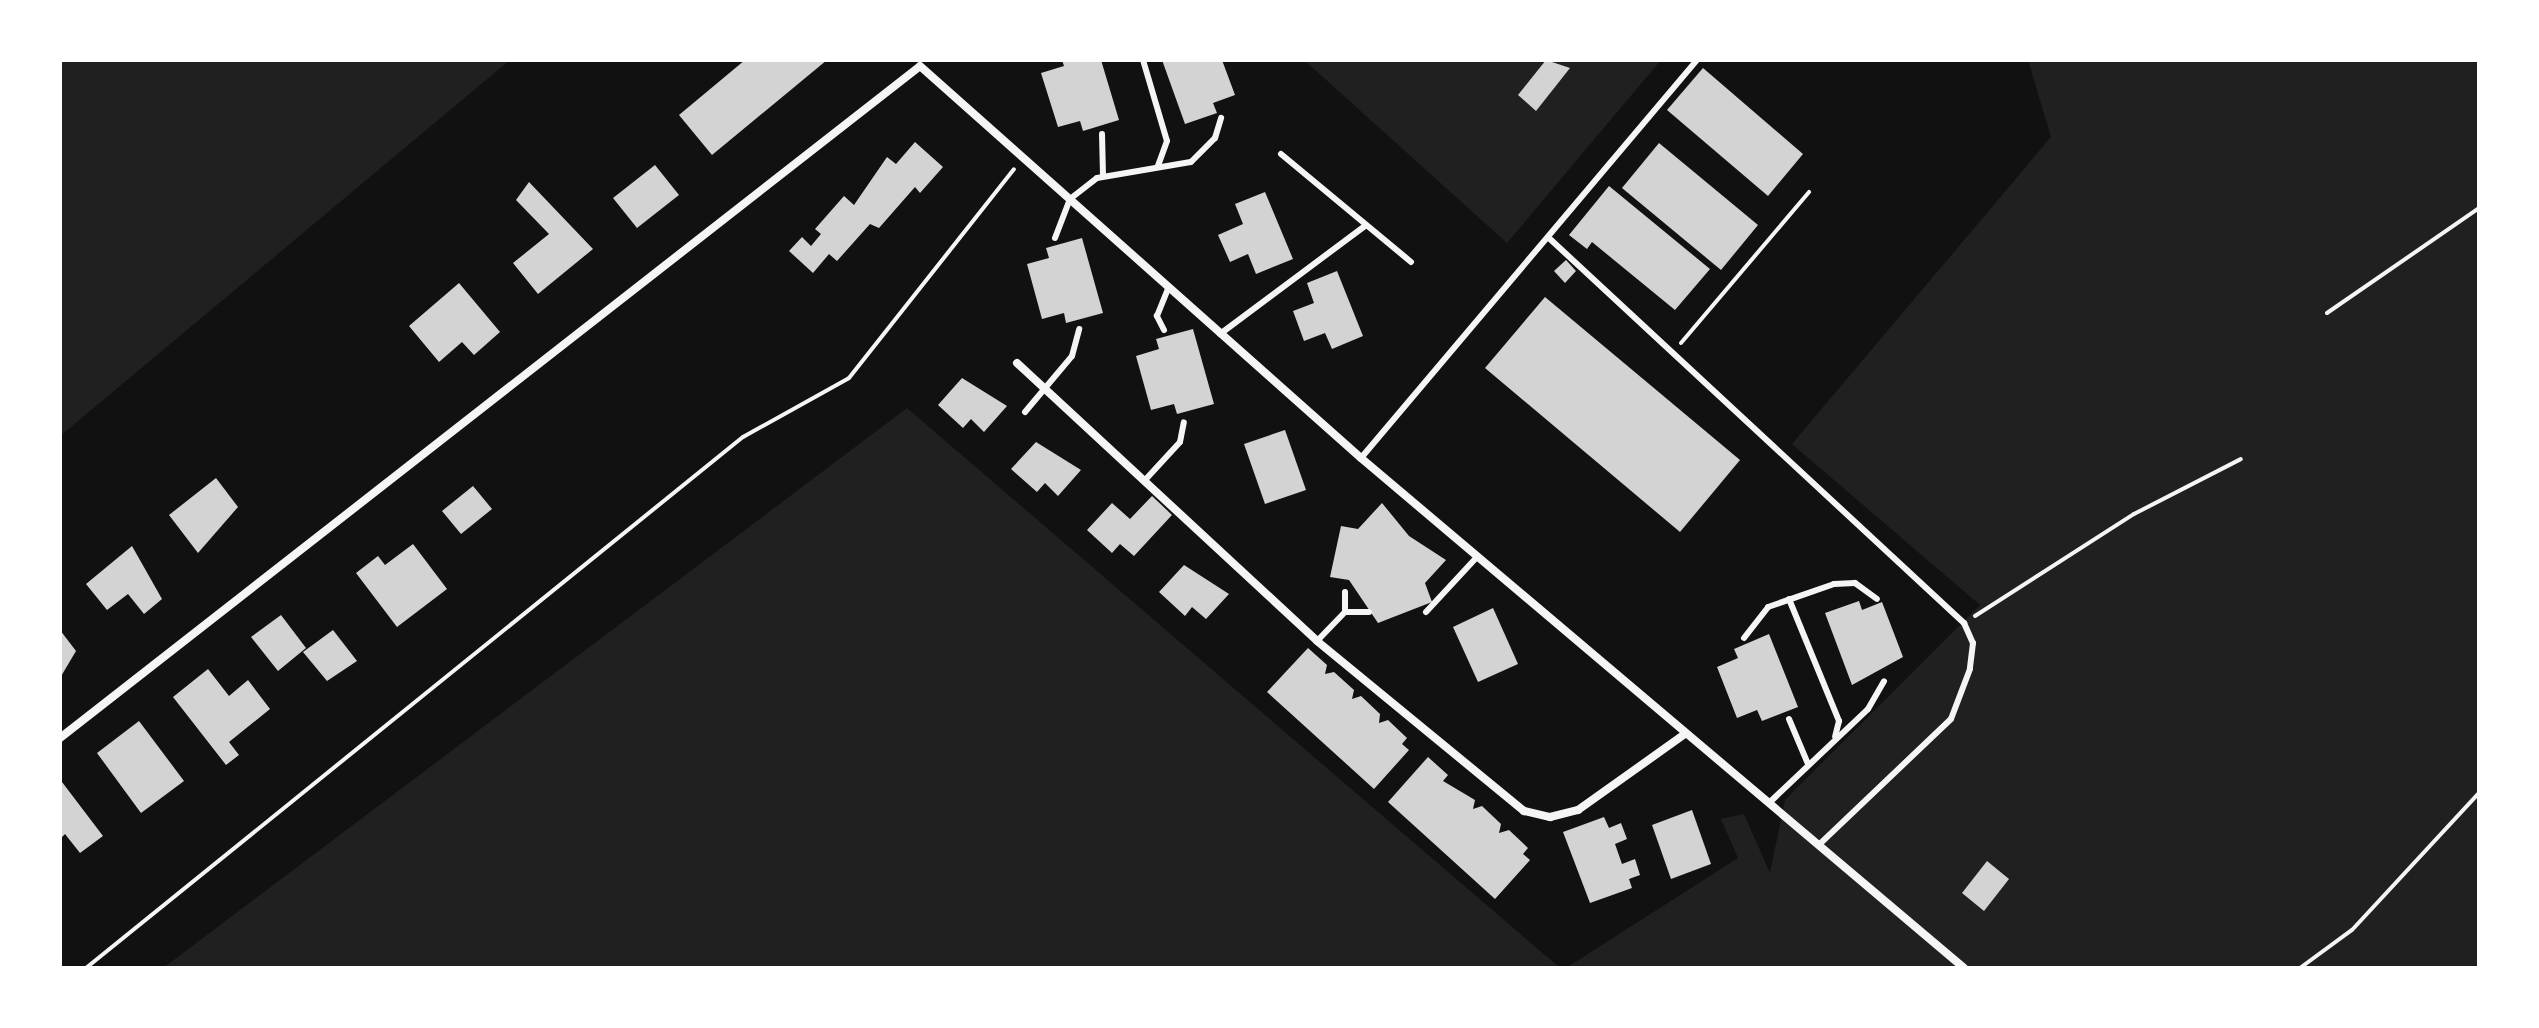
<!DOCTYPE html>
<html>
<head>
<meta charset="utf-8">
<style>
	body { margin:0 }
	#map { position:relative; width:2539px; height:1028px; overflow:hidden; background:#111; font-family:"Libre Baskerville",serif }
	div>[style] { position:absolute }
	.green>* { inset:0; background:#202020 }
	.building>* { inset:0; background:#d3d3d3 }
	.path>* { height:4px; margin:-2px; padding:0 2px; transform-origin:2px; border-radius:2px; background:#f5f5f5 }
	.service>* { height:6px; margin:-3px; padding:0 3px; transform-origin:3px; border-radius:3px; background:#f5f5f5 }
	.minor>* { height:8px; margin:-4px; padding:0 4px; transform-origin:4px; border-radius:4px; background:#f5f5f5 }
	span { translate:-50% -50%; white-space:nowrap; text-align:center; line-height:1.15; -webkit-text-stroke:8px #fff; paint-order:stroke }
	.frame { position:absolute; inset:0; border:62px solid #fff; pointer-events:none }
</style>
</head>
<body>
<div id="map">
	<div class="green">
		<i style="clip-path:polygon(60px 60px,510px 60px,60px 436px)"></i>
		<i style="clip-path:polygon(1304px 60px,1661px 60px,1507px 243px)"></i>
		<i style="clip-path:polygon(2028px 60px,2479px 60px,2479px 968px,1566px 968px,1738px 858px,1721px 819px,1744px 814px,1770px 873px,1785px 800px,1980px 605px,1792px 444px,2051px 137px)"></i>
		<i style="clip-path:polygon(907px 408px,1560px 968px,163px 968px)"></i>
	</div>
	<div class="building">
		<i style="clip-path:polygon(745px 60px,827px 60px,712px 155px,679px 115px)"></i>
		<i style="clip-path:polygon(1062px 60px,1101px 60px,1119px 120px,1083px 131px,1080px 121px,1058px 127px,1041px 73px,1064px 66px)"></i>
		<i style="clip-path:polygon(1162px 60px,1222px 60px,1235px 95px,1213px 103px,1217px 113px,1185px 124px)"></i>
		<i style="clip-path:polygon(1546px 60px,1570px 68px,1536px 111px,1518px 95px)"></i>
		<i style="clip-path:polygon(1703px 68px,1803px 154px,1768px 196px,1667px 110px)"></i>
		<i style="clip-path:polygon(915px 142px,943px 167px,920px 193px,915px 187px,879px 228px,870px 224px,837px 261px,829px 254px,813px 273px,789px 251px,802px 237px,811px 246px,821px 234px,815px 229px,844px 196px,854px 205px,887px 157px,896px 164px)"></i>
		<i style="clip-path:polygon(1659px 143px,1758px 225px,1721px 270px,1622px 188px)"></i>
		<i style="clip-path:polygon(655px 165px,679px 195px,637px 228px,613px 198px)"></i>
		<i style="clip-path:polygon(529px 182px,593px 249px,538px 294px,513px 263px,549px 234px,516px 200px)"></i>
		<i style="clip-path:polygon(1609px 186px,1710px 269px,1675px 310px,1592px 242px,1587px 249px,1569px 235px)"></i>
		<i style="clip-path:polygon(1265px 192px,1293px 259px,1256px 274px,1248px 254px,1230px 262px,1218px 235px,1243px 224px,1235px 204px)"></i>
		<i style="clip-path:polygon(1082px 238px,1103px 313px,1066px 323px,1064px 313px,1042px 319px,1027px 264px,1049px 258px,1046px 248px)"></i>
		<i style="clip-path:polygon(1566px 260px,1576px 271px,1565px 283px,1554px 271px)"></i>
		<i style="clip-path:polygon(1337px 271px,1363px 336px,1332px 349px,1325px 333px,1304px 341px,1293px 311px,1314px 303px,1307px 283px)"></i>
		<i style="clip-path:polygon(459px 283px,500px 332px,474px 355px,462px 342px,439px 362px,409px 326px)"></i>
		<i style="clip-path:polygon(1545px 297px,1740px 460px,1680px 532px,1485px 368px)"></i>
		<i style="clip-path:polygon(1193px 329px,1214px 404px,1177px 414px,1174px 404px,1151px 410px,1136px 356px,1159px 349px,1156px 339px)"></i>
		<i style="clip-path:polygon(962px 378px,1007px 406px,984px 432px,971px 419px,963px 428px,938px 405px)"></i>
		<i style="clip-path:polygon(1285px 430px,1306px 490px,1265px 504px,1244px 444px)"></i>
		<i style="clip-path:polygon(1036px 442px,1081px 470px,1058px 496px,1045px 483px,1037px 492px,1011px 469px)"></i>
		<i style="clip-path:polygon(216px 478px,238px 507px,198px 553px,169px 515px)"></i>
		<i style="clip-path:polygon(473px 486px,492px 509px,461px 534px,442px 511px)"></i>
		<i style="clip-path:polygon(1152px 496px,1172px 515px,1134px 556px,1120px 544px,1112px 553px,1087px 530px,1112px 503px,1130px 519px)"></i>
		<i style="clip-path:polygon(1382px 503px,1409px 536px,1446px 560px,1425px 583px,1432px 602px,1378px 623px,1349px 580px,1330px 577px,1341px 526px,1358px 529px)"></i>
		<i style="clip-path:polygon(413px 544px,447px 589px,397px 627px,356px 573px,378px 556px,385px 565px)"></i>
		<i style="clip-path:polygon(132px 546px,162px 599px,144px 614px,128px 594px,107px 610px,86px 584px)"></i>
		<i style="clip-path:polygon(1184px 565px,1229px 594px,1206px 619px,1192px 607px,1185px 616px,1159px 592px)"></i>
		<i style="clip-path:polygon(1859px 601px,1862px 610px,1882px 602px,1903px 657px,1852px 685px,1825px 613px)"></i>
		<i style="clip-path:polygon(1493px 608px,1518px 664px,1478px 682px,1453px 627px)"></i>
		<i style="clip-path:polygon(281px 615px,306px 648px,278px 671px,251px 637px)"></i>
		<i style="clip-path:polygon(60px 630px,76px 651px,60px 678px)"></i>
		<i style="clip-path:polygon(333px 630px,357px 661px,327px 681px,303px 652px)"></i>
		<i style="clip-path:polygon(1769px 634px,1798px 707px,1762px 721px,1757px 710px,1737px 718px,1717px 667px,1738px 658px,1734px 649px)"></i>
		<i style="clip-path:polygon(1308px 648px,1327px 665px,1325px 674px,1334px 672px,1354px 690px,1352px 699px,1361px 696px,1380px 714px,1379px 723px,1388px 720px,1407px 738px,1402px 744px,1409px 750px,1374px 789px,1267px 692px)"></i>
		<i style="clip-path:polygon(208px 669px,229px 696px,248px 680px,270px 709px,229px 742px,239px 755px,226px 765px,173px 697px)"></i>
		<i style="clip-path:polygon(139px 721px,184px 781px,141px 813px,97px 753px)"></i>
		<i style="clip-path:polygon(1428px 757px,1448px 775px,1443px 781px,1475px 800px,1473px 809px,1482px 806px,1501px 824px,1499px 833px,1509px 830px,1528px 848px,1523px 854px,1530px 860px,1495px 899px,1388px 802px)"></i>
		<i style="clip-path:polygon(62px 782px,103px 836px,80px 853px,65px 834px,60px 839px)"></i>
		<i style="clip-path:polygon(1692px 810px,1711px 864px,1671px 879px,1652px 825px)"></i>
		<i style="clip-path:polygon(1604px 817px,1609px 828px,1621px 823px,1627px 839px,1615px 844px,1622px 864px,1635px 859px,1640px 875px,1629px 879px,1632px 888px,1590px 903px,1563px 832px)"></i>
		<i style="clip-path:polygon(1987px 861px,2009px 879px,1984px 911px,1962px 893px)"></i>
	</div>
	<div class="path">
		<i style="left:2327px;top:313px;width:185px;rotate:-34.6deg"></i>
		<i style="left:1681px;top:343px;width:198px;rotate:-49.7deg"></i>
		<i style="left:1975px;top:616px;width:189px;rotate:-32.7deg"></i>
		<i style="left:2134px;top:514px;width:120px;rotate:-27.2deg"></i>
		<i style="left:86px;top:968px;width:845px;rotate:-38.95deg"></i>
		<i style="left:743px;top:437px;width:121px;rotate:-29.1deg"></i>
		<i style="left:849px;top:378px;width:266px;rotate:-51.7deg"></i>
		<i style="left:2300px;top:968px;width:64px;rotate:-36.2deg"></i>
		<i style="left:2352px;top:930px;width:187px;rotate:-47.2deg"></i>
	</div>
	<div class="service">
		<i style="left:1143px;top:60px;width:84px;rotate:73.5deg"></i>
		<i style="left:1167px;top:141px;width:27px;rotate:110deg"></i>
		<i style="left:1102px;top:134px;width:40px;rotate:88.6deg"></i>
		<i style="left:1281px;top:154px;width:169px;rotate:39.7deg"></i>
		<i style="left:1055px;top:238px;width:42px;rotate:-69deg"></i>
		<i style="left:1070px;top:199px;width:34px;rotate:-38deg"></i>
		<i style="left:1097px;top:178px;width:95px;rotate:-9.7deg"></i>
		<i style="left:1191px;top:162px;width:34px;rotate:-45deg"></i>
		<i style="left:1215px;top:138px;width:21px;rotate:-73deg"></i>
		<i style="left:1550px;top:239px;width:565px;rotate:42.85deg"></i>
		<i style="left:1964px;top:623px;width:22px;rotate:66deg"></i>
		<i style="left:1973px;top:643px;width:26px;rotate:97deg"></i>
		<i style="left:1970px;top:669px;width:53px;rotate:110.8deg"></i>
		<i style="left:1951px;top:719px;width:180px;rotate:136.4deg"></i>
		<i style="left:1164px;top:330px;width:16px;rotate:-117deg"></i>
		<i style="left:1157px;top:316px;width:29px;rotate:-68deg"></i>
		<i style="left:1220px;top:334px;width:182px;rotate:-36.7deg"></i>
		<i style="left:1025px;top:412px;width:73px;rotate:-50deg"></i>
		<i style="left:1072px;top:356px;width:28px;rotate:-75deg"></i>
		<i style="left:1361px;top:458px;width:521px;rotate:-49.83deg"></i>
		<i style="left:1146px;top:479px;width:50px;rotate:-47.4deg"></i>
		<i style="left:1180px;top:442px;width:20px;rotate:-79deg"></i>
		<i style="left:1789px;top:599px;width:132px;rotate:67.7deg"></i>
		<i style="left:1839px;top:721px;width:16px;rotate:104deg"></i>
		<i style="left:1345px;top:612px;width:20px;rotate:-90deg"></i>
		<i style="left:1426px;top:612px;width:75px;rotate:-47.2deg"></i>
		<i style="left:1744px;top:638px;width:39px;rotate:-52deg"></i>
		<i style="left:1768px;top:607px;width:70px;rotate:-19.2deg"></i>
		<i style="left:1834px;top:584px;width:21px;rotate:-3deg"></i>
		<i style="left:1855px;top:583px;width:27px;rotate:36deg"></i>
		<i style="left:1317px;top:641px;width:40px;rotate:-46deg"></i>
		<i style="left:1345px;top:612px;width:24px"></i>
		<i style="left:1789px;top:719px;width:49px;rotate:67.1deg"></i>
		<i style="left:1770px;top:802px;width:135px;rotate:-43.5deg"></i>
		<i style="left:1868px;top:709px;width:32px;rotate:-60deg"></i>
	</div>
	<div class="minor">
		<i style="left:1017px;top:363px;width:409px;rotate:42.8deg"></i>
		<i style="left:1317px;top:641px;width:268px;rotate:39.4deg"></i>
		<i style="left:1524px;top:811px;width:27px;rotate:13deg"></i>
		<i style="left:1550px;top:817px;width:29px;rotate:-14deg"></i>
		<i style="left:1578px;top:810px;width:131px;rotate:-35.4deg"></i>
		<i style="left:60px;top:738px;width:1091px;rotate:-38deg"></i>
		<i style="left:920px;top:66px;width:590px;rotate:41.63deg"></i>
		<i style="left:1361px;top:458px;width:790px;rotate:40.22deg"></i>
	</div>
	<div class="frame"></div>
</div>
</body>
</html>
